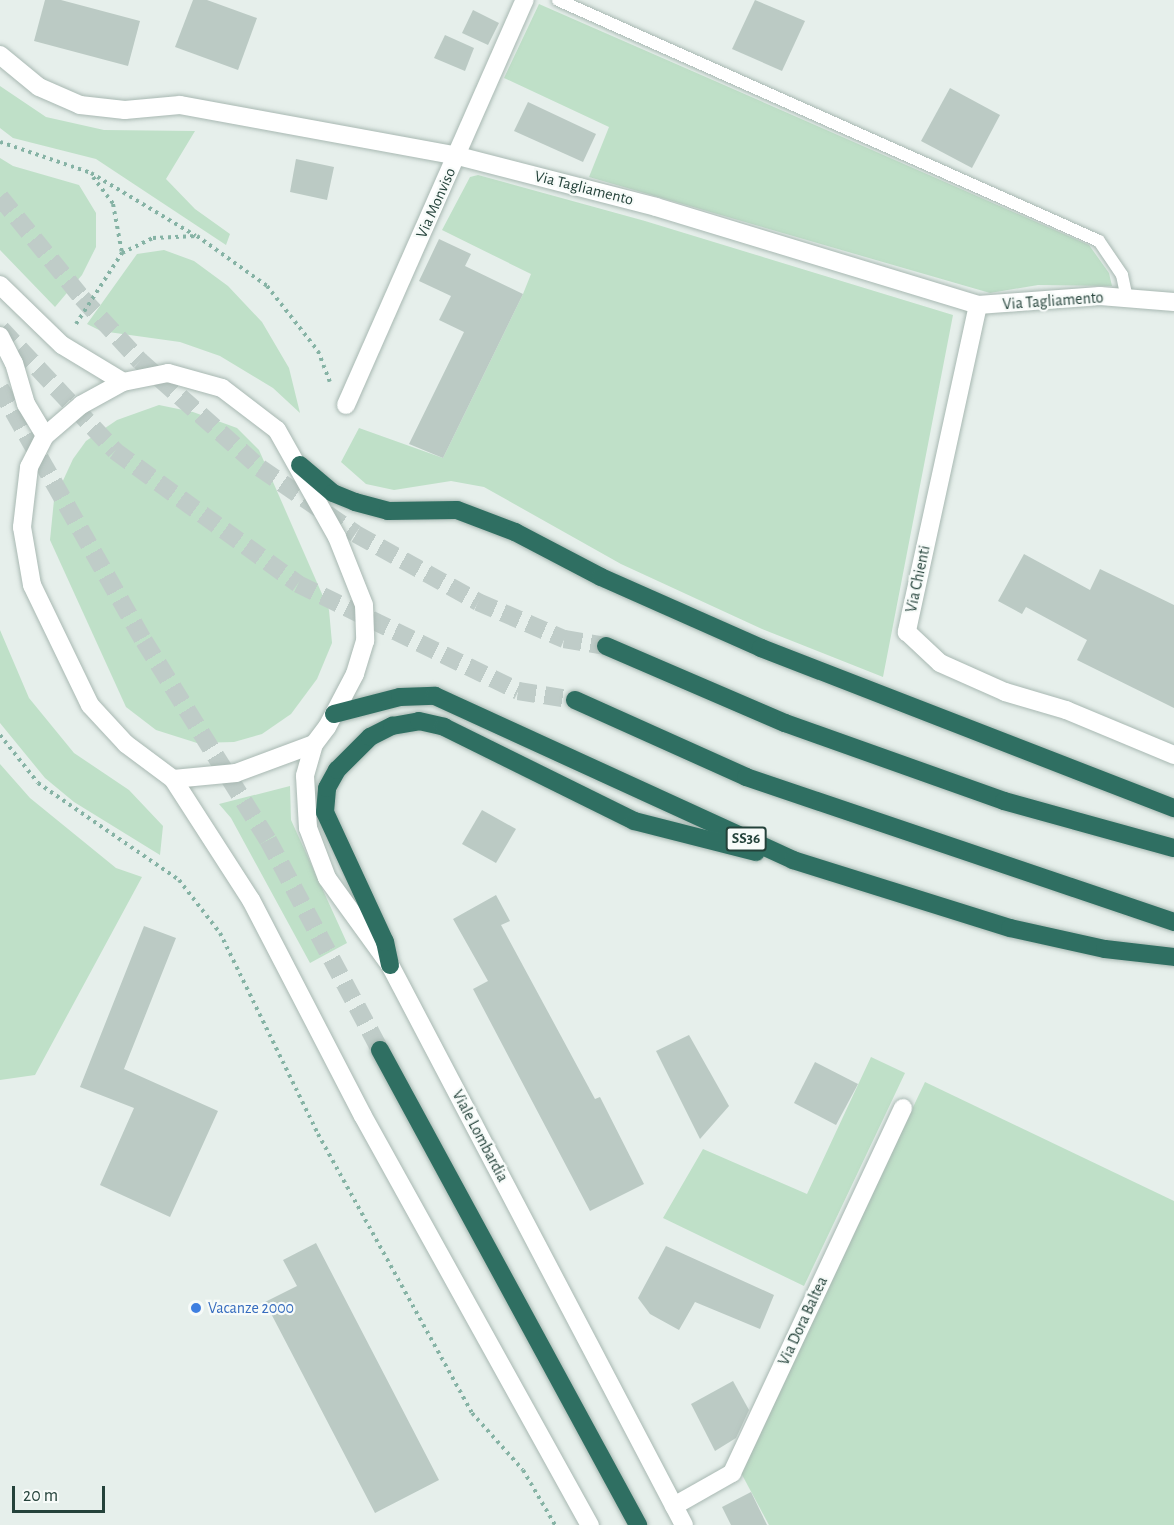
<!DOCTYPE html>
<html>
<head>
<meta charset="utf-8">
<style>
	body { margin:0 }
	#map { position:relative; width:1174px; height:1525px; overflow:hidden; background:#e6efeb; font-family:"Alegreya Sans",sans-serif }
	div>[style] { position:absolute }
	.green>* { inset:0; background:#bfe0c8 }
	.building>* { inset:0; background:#bbcac4 }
	.highway-tunnel>* { height:18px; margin-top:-9px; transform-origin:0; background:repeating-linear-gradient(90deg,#bfccc8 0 18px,transparent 0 27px) }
	.path>* { height:4px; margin-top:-2px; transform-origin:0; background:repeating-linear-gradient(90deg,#86b3a5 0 3px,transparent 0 7.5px) }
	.roads { filter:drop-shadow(0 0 2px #a8b8b2) drop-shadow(0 0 2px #a8b8b2) }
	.lane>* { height:12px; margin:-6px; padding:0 6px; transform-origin:6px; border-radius:6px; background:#fff }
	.street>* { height:18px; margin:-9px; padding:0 9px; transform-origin:9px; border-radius:9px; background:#fff }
	.secondary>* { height:18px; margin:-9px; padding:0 9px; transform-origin:9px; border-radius:9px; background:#fff }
	.highway>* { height:18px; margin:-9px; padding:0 9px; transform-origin:9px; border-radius:9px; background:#2f6f62 }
	.dots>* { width:16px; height:16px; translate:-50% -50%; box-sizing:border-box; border:3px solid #f7fbf9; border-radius:50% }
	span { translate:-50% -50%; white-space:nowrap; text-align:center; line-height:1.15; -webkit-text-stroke:4.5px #f7fbf9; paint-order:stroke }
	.shield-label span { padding:2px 4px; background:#f7fbf9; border:2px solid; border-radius:4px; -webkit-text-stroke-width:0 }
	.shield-label { font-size:15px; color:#24423a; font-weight:700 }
	.street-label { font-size:16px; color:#24423a }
	.shop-label { font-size:16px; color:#366cbe }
	.left { translate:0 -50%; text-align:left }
	.scale { position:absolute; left:12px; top:1486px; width:93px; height:27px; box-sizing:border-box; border:3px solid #24423a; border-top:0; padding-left:8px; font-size:18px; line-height:21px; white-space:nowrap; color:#24423a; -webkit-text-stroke:4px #f7fbf9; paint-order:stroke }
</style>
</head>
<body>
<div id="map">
	<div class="green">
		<i style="clip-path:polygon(539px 4px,1089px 245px,1109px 273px,1112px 286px,1038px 285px,990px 293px,589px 177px,609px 127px,504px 78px)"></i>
		<i style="clip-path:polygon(0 86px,46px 117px,104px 130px,195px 131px,166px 179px,195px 209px,230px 234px,226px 245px,96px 159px,13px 138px,0 128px)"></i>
		<i style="clip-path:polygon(0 158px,13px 166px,79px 185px,96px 213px,96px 247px,82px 275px,55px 307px,0 250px)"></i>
		<i style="clip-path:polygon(478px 175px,645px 221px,953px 315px,883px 677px,762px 629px,621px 564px,484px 487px,451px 481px,394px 490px,366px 484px,341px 462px,359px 428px,443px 458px,523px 294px,531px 274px,442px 230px,470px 177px)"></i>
		<i style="clip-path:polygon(164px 250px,194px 261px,228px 286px,262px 322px,289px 368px,300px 413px,273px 388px,220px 356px,180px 342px,101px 331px,87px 324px,137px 254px)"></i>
		<i style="clip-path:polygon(159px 405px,193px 412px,237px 428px,259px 450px,329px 610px,332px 643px,317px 679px,291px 714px,262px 734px,234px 742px,197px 743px,156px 730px,126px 707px,50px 540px,54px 500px,73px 459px,86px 441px,117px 420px)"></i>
		<i style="clip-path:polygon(0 630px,29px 698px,74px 753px,129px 790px,163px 826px,160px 855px,74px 802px,45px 778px,0 723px)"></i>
		<i style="clip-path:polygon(0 764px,30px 798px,116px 868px,142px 877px,35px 1075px,0 1080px)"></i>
		<i style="clip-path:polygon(290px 786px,291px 820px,347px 943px,310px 963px,231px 818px,219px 804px)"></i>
		<i style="clip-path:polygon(871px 1057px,905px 1073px,804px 1286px,663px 1218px,703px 1149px,807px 1194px)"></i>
		<i style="clip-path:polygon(925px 1082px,1174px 1201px,1174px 1525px,769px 1525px,740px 1471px)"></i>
	</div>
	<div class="building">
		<i style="clip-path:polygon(45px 0,61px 0,140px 21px,128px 66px,34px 41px)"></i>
		<i style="clip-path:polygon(193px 0,207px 0,257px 18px,238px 70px,175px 47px)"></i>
		<i style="clip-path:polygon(755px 0,805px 21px,782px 71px,732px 49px)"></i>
		<i style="clip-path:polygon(473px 10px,499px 23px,488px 45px,462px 33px)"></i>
		<i style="clip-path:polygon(445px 35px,474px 48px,465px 71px,434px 58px)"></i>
		<i style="clip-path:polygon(950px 88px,1000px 115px,972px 168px,921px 141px)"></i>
		<i style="clip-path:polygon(528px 102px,596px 134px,583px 162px,514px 131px)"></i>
		<i style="clip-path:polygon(296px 159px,334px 167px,327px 200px,290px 192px)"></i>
		<i style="clip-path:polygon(439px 239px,471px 254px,465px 266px,523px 294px,443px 458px,409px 444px,464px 332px,439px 320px,451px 296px,419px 281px)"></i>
		<i style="clip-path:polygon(1024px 554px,1090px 590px,1100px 569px,1174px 605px,1174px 708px,1077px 660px,1087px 640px,1026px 607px,1022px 614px,998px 601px)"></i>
		<i style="clip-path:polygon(482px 810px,516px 829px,496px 863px,462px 844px)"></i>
		<i style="clip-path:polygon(496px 895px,510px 921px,501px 925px,595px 1099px,600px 1097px,644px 1184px,590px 1211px,473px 989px,488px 981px,453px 919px)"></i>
		<i style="clip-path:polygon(144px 926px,176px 938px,124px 1069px,218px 1111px,170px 1217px,100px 1185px,134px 1108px,80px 1087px)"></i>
		<i style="clip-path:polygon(689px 1035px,729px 1106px,700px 1139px,656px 1051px)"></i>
		<i style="clip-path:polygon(815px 1062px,858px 1084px,836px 1125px,794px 1103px)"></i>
		<i style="clip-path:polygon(316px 1243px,439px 1480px,375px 1513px,265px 1302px,297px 1286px,283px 1260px)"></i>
		<i style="clip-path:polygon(666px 1246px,774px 1295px,760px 1329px,695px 1302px,679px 1330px,650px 1314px,638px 1298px)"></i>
		<i style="clip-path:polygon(733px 1381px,749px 1410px,736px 1438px,715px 1451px,691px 1404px)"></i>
		<i style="clip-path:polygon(751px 1492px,767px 1525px,731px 1525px,722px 1507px)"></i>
	</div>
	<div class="highway-tunnel">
		<i style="left:0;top:197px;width:130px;rotate:50.9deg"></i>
		<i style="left:82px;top:298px;width:86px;rotate:47.4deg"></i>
		<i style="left:140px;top:361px;width:161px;rotate:41.7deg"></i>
		<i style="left:260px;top:468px;width:116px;rotate:34.5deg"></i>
		<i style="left:356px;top:534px;width:140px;rotate:29.1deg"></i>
		<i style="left:478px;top:602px;width:94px;rotate:23.3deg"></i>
		<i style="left:564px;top:639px;width:43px;rotate:9.5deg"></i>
		<i style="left:1px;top:329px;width:167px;rotate:46.9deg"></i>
		<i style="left:115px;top:451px;width:226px;rotate:36deg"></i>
		<i style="left:298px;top:584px;width:245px;rotate:25.9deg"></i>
		<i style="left:518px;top:691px;width:58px;rotate:9deg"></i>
		<i style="left:0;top:388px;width:291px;rotate:60.4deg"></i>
		<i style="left:144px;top:641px;width:234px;rotate:58.1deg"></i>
		<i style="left:268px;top:840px;width:238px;rotate:61.9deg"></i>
	</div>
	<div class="path">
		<i style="left:0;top:142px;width:96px;rotate:18.8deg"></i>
		<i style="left:91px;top:173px;width:122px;rotate:31deg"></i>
		<i style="left:93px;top:177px;width:34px;rotate:53deg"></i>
		<i style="left:113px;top:204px;width:50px;rotate:79.6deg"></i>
		<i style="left:76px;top:324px;width:85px;rotate:-57.1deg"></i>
		<i style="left:122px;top:253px;width:34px;rotate:-26deg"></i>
		<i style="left:153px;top:238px;width:44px;rotate:-2.6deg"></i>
		<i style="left:197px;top:236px;width:86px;rotate:35.5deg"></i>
		<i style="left:267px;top:286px;width:83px;rotate:51.9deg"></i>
		<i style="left:318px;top:351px;width:33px;rotate:69deg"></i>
		<i style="left:0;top:735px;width:61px;rotate:51.6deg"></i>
		<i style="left:38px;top:783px;width:171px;rotate:34.5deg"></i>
		<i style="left:179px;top:880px;width:67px;rotate:52.3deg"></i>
		<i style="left:220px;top:933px;width:224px;rotate:64deg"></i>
		<i style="left:318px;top:1134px;width:319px;rotate:61.1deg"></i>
		<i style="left:472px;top:1413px;width:76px;rotate:48.2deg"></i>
		<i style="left:523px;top:1470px;width:64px;rotate:59.8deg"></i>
	</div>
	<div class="roads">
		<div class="lane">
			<i style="left:558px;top:0;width:592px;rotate:24.01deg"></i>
			<i style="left:1099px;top:241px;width:41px;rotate:55.9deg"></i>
			<i style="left:1122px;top:275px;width:24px;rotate:78deg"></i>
		</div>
		<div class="street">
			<i style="left:0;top:55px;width:50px;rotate:39.4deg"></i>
			<i style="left:39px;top:87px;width:45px;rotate:23.7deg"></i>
			<i style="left:80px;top:105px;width:45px;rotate:6.3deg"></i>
			<i style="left:125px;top:110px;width:55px;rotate:-5.2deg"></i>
			<i style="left:180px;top:105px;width:283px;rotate:10.4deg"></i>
			<i style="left:458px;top:156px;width:204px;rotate:14.4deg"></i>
			<i style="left:656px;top:207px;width:337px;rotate:16.9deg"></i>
			<i style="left:978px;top:305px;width:122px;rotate:-4.2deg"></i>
			<i style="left:1100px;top:296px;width:74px;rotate:4.6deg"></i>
			<i style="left:978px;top:305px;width:335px;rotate:102.3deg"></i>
			<i style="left:907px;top:632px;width:45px;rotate:43.2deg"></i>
			<i style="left:940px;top:663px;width:71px;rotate:24deg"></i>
			<i style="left:1005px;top:692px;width:64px;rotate:16.4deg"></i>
			<i style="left:1066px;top:710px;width:117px;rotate:22.6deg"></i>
			<i style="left:346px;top:405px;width:443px;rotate:-66.2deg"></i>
			<i style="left:674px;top:1506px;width:67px;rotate:-29.6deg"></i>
			<i style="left:732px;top:1473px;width:403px;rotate:-64.9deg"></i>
		</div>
		<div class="secondary">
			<i style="left:0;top:285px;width:86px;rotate:44.1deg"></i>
			<i style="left:62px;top:345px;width:71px;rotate:31.2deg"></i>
			<i style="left:0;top:336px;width:30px;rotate:63deg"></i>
			<i style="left:14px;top:363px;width:43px;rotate:73.7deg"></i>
			<i style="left:26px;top:404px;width:37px;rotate:59deg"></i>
			<i style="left:168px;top:373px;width:56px;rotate:15.5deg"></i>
			<i style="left:222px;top:388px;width:69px;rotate:37.4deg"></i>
			<i style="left:277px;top:430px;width:123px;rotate:60.7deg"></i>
			<i style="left:337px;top:537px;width:73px;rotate:68.3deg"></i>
			<i style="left:364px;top:605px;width:36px;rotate:88deg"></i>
			<i style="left:365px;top:641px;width:34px;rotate:107deg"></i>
			<i style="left:355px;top:674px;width:60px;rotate:117.8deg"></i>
			<i style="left:327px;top:727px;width:21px;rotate:127deg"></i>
			<i style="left:314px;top:744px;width:83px;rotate:159.6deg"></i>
			<i style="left:236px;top:773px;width:63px;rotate:174.6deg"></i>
			<i style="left:173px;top:779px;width:59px;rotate:-143.3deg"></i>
			<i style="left:126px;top:744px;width:53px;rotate:-132.7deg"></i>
			<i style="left:90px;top:705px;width:133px;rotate:-115.8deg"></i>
			<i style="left:32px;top:585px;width:59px;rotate:-99.8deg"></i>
			<i style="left:22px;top:527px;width:60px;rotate:-83.3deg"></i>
			<i style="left:29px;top:467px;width:35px;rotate:-63deg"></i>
			<i style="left:45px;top:436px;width:48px;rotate:-40.7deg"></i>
			<i style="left:81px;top:405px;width:48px;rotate:-28.7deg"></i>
			<i style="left:123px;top:382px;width:46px;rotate:-11.3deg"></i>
			<i style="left:314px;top:744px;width:33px;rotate:106deg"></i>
			<i style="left:305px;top:776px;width:52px;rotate:86.7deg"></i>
			<i style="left:308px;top:828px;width:53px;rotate:69.2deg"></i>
			<i style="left:327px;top:878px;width:107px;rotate:54.1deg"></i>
			<i style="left:390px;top:965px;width:632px;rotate:62.3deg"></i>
			<i style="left:173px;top:779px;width:144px;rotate:57.2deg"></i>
			<i style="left:251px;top:900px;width:243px;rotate:62.6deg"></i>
			<i style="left:363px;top:1116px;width:468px;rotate:61deg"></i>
		</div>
		<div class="highway">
			<i style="left:300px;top:465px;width:43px;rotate:40.3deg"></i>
			<i style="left:333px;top:493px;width:24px;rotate:22deg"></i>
			<i style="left:355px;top:502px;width:34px;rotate:15deg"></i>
			<i style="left:388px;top:511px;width:69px;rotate:-0.8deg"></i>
			<i style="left:457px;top:510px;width:62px;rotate:20.8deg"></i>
			<i style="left:515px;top:532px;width:97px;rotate:27.6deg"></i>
			<i style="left:601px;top:577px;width:175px;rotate:23.9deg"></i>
			<i style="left:761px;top:648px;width:443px;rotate:21.2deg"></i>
			<i style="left:606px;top:646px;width:195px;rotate:23.3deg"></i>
			<i style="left:785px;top:723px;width:232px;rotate:19.6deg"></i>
			<i style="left:1004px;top:801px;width:176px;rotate:15.5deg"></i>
			<i style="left:575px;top:700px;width:188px;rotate:24.2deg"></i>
			<i style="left:746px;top:777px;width:452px;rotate:18.7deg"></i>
			<i style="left:334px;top:714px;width:68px;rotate:-14.4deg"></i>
			<i style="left:400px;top:697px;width:35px;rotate:-2deg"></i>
			<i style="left:435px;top:696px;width:394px;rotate:24.6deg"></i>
			<i style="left:793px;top:860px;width:227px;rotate:17.4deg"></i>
			<i style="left:1010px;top:928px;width:97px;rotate:12.5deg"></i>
			<i style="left:1105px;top:949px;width:69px;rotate:6.6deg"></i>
			<i style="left:390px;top:965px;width:24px;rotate:-102deg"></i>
			<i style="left:385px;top:942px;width:143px;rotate:-114.8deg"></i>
			<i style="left:325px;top:812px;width:24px;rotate:-85deg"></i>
			<i style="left:327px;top:788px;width:21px;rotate:-61deg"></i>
			<i style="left:337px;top:770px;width:47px;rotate:-45deg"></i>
			<i style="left:370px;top:737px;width:25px;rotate:-27deg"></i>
			<i style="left:392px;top:726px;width:27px;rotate:-10deg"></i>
			<i style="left:419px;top:721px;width:26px;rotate:13deg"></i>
			<i style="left:444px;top:727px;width:212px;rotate:26.3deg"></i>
			<i style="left:634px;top:821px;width:126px;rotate:14.3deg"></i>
			<i style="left:380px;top:1050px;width:541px;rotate:61.49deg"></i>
		</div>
	</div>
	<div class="dots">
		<i style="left:196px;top:1308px;background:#3f7fe0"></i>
	</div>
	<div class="shield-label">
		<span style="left:746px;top:839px">SS36</span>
	</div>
	<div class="street-label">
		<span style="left:584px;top:188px;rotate:14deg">Via Tagliamento</span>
		<span style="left:436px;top:203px;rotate:-66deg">Via Monviso</span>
		<span style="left:1053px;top:301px;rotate:-4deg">Via Tagliamento</span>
		<span style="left:918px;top:579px;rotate:-78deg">Via Chienti</span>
		<span style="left:480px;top:1136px;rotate:62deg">Viale Lombardia</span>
		<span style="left:803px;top:1321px;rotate:-65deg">Via Dora Baltea</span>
	</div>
	<div class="shop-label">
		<span class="left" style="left:208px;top:1308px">Vacanze 2000</span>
	</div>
	<div class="scale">20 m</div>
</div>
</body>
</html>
